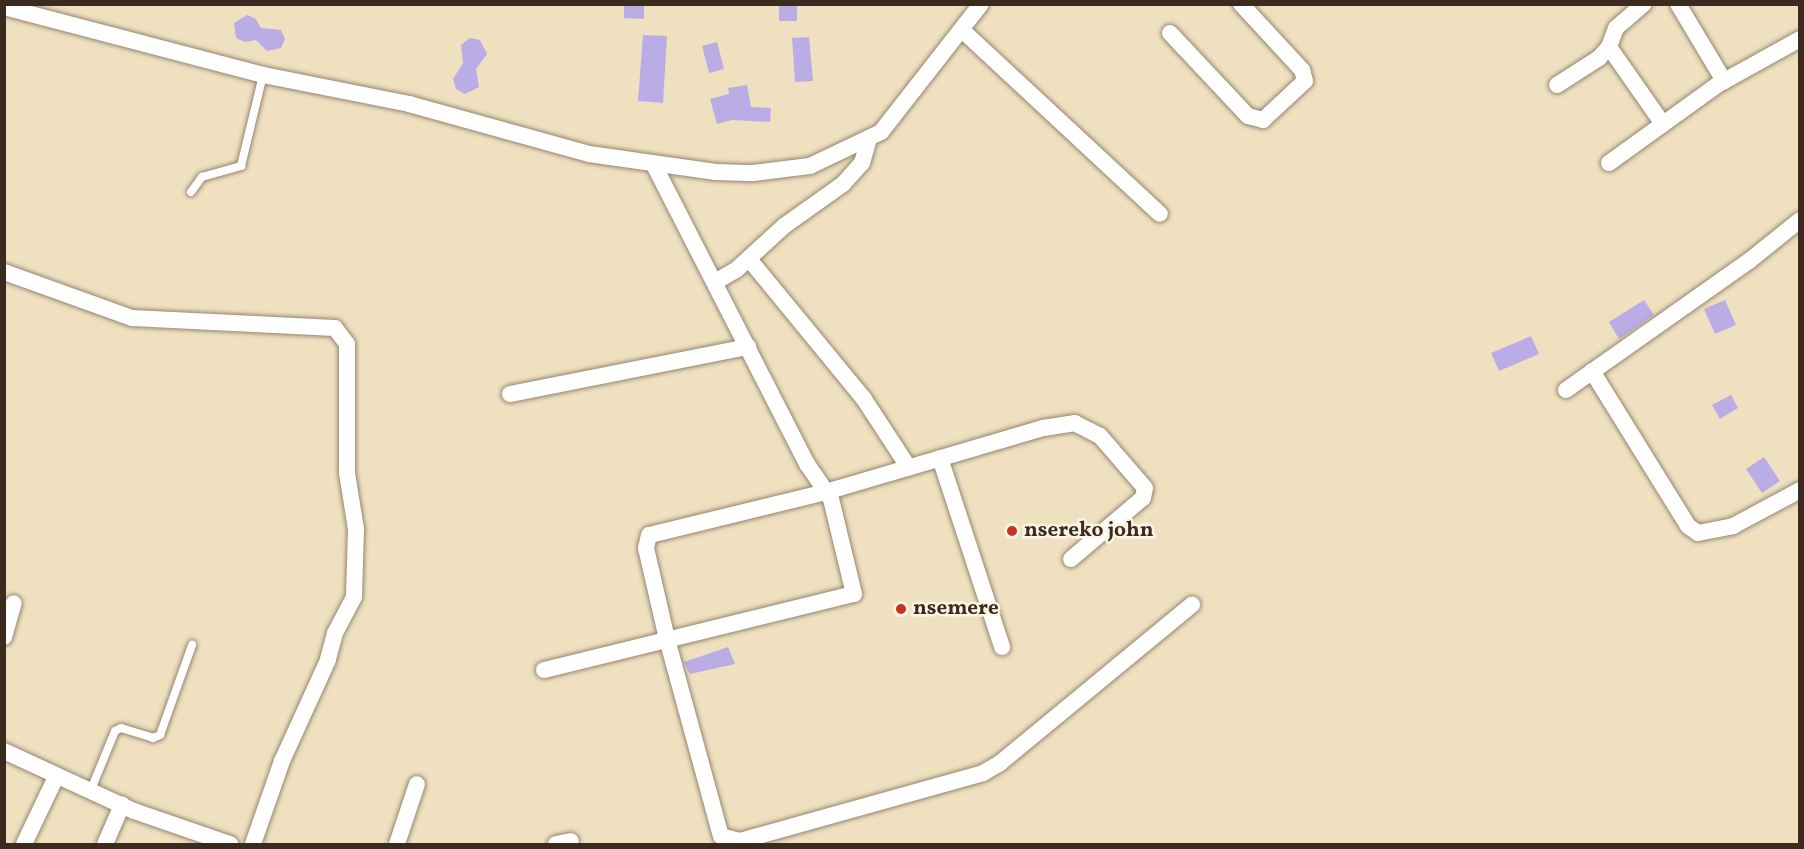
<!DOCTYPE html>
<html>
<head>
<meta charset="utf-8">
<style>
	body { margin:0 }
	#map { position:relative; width:1804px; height:849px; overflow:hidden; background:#efe0c0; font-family:Vollkorn,serif }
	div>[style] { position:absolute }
	.building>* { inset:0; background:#baace4 }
	.roads { filter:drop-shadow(0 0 2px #95856f) drop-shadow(0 0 2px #95856f) }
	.service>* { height:8px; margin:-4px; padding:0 4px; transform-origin:4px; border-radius:4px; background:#fff }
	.minor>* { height:16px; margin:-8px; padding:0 8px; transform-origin:8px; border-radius:8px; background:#fff }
	.dots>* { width:16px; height:16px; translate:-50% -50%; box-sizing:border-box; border:3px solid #fcf5e5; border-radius:50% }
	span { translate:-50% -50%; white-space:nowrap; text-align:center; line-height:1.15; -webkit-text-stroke:5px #fcf5e5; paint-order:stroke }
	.poi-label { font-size:21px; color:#3b2a1e; font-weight:700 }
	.left { translate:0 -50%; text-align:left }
	.frame { position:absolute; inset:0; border:6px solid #3b2a1e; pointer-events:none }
</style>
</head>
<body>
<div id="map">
	<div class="building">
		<i style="clip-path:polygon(624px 4px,644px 4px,644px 19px,624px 18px)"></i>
		<i style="clip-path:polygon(779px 4px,797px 4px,797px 21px,779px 21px)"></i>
		<i style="clip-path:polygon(247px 15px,256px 19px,261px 28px,281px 30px,285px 39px,281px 48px,267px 51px,256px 40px,245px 42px,236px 38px,234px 23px)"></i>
		<i style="clip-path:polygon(643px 35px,667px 36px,663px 103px,638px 101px)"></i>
		<i style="clip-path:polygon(809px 37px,813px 81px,795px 82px,792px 38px)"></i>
		<i style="clip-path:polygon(470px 38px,480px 40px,487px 54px,476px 69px,479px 87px,465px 94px,456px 89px,453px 79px,463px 63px,461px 45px)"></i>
		<i style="clip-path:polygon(717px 42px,724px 69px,709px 73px,702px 46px)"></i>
		<i style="clip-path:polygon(747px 85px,751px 107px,771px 108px,770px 122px,732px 120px,717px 124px,710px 99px,729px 94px,728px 88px)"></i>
		<i style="clip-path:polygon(1644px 300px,1654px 315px,1619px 339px,1609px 322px)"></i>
		<i style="clip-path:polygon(1725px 300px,1736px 325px,1715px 334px,1704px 309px)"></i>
		<i style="clip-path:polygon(1531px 336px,1539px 354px,1499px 371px,1491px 353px)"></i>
		<i style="clip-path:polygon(1731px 395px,1738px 408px,1720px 419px,1712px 405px)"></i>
		<i style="clip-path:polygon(1764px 457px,1780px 481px,1762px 493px,1746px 469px)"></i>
		<i style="clip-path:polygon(728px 647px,735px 664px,690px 674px,684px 662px)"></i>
	</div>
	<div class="roads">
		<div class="service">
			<i style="left:191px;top:192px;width:19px;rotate:-54deg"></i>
			<i style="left:202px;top:177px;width:41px;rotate:-15.8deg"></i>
			<i style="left:241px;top:166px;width:94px;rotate:-76.4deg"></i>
			<i style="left:90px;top:792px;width:66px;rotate:-67.7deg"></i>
			<i style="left:115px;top:731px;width:7px;rotate:-27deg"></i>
			<i style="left:121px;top:728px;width:34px;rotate:17deg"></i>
			<i style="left:153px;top:738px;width:8px;rotate:-23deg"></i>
			<i style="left:160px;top:735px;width:96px;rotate:-70.4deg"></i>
		</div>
		<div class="minor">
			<i style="left:1678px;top:4px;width:90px;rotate:59.1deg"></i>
			<i style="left:4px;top:7px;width:268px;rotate:14.7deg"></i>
			<i style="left:263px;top:75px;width:149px;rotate:11.2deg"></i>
			<i style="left:409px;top:104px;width:187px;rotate:15.5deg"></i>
			<i style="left:589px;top:154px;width:128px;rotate:8.1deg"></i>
			<i style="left:716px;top:172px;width:37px;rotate:2deg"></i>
			<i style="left:753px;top:173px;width:57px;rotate:-7deg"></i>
			<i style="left:810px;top:166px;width:79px;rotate:-25.6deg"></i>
			<i style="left:881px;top:132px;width:162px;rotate:-52deg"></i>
			<i style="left:962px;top:30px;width:270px;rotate:42.9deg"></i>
			<i style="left:1170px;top:33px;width:114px;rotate:46.8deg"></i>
			<i style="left:1248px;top:116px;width:16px;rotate:15deg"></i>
			<i style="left:1263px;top:120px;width:57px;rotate:-42.9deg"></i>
			<i style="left:1305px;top:81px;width:11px;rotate:-105deg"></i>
			<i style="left:1302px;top:70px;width:90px;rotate:-132.7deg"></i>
			<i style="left:1609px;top:47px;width:94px;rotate:55deg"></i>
			<i style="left:1557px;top:85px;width:50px;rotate:-32.7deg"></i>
			<i style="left:1599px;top:58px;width:15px;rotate:-48deg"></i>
			<i style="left:1609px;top:47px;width:20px;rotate:-70deg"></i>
			<i style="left:1616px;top:28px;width:37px;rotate:-41deg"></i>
			<i style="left:1609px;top:163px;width:133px;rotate:-35.8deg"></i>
			<i style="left:1717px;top:85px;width:95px;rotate:-29deg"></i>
			<i style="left:749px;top:259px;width:181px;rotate:50.6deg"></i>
			<i style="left:864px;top:399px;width:82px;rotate:56.9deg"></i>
			<i style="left:4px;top:272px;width:136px;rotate:19.8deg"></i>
			<i style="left:132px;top:318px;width:203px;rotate:2.8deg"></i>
			<i style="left:335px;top:328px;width:20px;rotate:53deg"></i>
			<i style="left:347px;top:344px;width:129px;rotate:90deg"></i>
			<i style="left:347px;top:473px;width:57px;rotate:80.9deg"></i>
			<i style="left:356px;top:529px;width:68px;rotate:91.7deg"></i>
			<i style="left:354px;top:597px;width:41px;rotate:117.8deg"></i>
			<i style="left:335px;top:633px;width:28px;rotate:105deg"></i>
			<i style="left:328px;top:660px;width:111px;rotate:114.5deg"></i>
			<i style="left:282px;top:761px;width:88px;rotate:109.3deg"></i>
			<i style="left:715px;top:282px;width:24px;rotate:-30deg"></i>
			<i style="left:736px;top:270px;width:65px;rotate:-42.5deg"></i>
			<i style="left:784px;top:226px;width:72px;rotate:-35.4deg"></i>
			<i style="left:843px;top:184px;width:28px;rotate:-48deg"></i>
			<i style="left:862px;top:163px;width:25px;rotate:-74deg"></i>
			<i style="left:1592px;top:371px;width:182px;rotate:58.2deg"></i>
			<i style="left:1688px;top:526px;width:12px;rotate:35deg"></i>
			<i style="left:1698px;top:533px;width:36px;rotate:-11deg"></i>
			<i style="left:1733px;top:526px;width:76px;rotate:-28.2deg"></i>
			<i style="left:1566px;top:390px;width:224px;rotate:-35.2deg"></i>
			<i style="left:1749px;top:261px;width:65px;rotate:-38.8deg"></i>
			<i style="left:510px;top:394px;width:243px;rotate:-11.2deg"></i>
			<i style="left:940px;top:458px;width:199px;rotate:71.8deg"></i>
			<i style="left:1071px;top:559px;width:94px;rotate:-40.3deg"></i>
			<i style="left:1143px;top:498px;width:10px;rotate:-79deg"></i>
			<i style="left:1145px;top:488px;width:69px;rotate:-130.9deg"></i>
			<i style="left:1100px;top:436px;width:28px;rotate:-153deg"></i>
			<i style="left:1075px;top:423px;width:32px;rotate:171deg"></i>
			<i style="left:1043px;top:428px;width:226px;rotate:163.6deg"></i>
			<i style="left:826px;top:492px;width:182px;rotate:166.3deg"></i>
			<i style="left:649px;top:535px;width:13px;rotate:103deg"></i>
			<i style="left:646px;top:548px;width:93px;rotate:77deg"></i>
			<i style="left:667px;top:639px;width:204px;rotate:74.7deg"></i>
			<i style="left:721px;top:836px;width:20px;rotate:15deg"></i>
			<i style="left:740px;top:841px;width:252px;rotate:-15.6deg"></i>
			<i style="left:983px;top:773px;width:20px;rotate:-30deg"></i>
			<i style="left:1000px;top:763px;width:249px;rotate:-39.5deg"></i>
			<i style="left:4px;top:637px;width:35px;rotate:-74deg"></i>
			<i style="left:544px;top:670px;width:319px;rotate:-13.8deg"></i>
			<i style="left:854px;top:594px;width:98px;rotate:-103.6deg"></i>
			<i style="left:831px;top:499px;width:42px;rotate:-124.4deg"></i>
			<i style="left:807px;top:464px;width:336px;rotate:-117.1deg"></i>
			<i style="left:4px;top:751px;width:143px;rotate:24.8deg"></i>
			<i style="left:134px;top:811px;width:102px;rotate:19deg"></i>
			<i style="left:24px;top:844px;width:74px;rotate:-64.5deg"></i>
			<i style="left:105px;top:844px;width:43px;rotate:-66.4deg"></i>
			<i style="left:397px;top:844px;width:63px;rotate:-71.6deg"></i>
			<i style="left:556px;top:844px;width:15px;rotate:-11deg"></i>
		</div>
	</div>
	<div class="dots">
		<i style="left:1012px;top:531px;background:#c8321e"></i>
		<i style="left:901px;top:609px;background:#c8321e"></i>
	</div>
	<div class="poi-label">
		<span class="left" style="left:1024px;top:531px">nsereko john</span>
		<span class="left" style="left:913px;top:609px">nsemere</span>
	</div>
	<div class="frame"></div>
</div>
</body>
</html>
